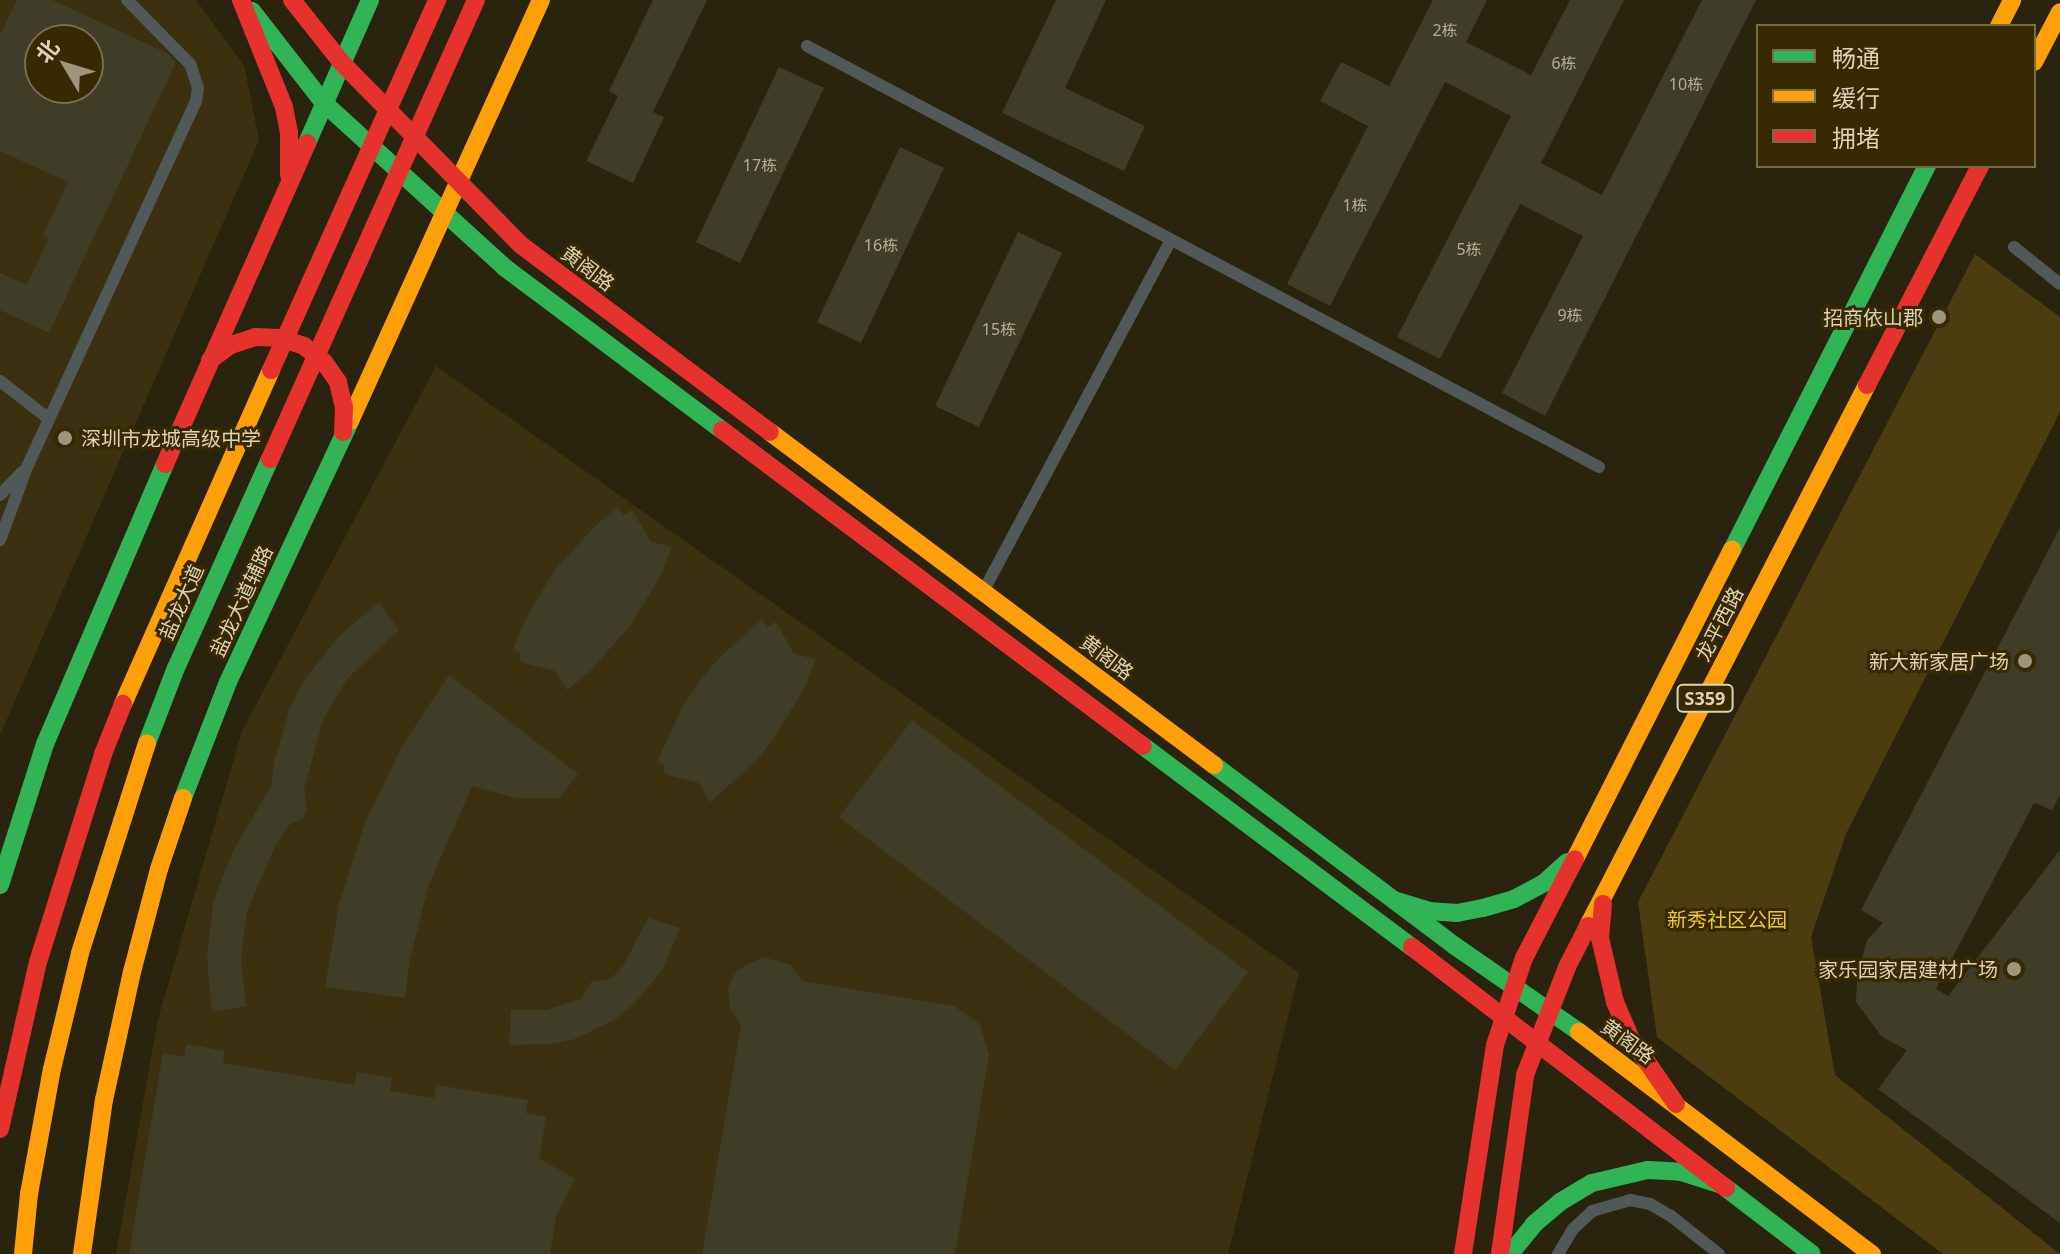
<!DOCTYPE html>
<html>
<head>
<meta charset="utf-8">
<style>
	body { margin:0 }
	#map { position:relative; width:2060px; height:1254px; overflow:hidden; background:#2a230d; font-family:"Noto Sans","Noto Sans SC",sans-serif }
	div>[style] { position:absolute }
	.built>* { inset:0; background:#3b3110 }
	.green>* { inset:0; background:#4b3d10 }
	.building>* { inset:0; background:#3f3d28 }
	.lane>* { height:12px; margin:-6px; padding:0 6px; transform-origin:6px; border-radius:6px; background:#515958 }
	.fast>* { height:18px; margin:-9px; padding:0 9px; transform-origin:9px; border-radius:9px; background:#30b455 }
	.slow>* { height:18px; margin:-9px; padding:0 9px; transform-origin:9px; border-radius:9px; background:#ff9f0a }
	.jam>* { height:18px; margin:-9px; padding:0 9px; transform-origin:9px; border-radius:9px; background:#e5322d }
	.fast-bridge>* { height:18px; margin:-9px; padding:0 9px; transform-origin:9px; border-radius:9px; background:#30b455 }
	.slow-bridge>* { height:18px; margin:-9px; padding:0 9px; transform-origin:9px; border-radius:9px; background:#ff9f0a }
	.jam-bridge>* { height:18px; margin:-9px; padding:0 9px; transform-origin:9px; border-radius:9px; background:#e5322d }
	.dots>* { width:22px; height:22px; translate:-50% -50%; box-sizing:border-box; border:4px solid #372900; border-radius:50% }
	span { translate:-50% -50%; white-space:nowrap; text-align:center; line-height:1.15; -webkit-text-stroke:6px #372900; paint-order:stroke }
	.number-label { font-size:16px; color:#b6ae93 }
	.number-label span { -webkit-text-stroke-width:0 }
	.shield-label span { padding:2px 6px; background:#372900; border:2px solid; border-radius:6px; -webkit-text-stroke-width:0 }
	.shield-label { font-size:18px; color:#ddd3b7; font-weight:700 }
	.street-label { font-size:20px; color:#ddd3b7 }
	.poi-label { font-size:20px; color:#ddd3b7 }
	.right { translate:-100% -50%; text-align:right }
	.left { translate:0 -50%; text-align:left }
	.park-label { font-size:20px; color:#f0c438 }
	.legend { position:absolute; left:1756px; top:24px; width:280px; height:144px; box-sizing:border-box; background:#372900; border:2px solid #796d49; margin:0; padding:10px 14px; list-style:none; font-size:24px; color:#ddd3b7 }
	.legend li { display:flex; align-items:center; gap:16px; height:40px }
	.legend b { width:40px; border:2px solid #796d49 }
	.north { position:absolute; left:24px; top:24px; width:80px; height:80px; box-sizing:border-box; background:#372900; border:2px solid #796d49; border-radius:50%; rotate:308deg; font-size:22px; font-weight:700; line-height:32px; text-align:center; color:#ddd3b7 }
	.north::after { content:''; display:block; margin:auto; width:28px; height:36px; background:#9e957c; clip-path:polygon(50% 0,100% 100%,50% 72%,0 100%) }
</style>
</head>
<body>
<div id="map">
	<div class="built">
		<i style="clip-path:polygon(evenodd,0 0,196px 0,244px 65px,259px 140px,0 735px,0 0,40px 40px,88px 40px,88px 88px,40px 88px,40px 40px)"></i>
		<i style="clip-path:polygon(436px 366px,1299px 973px,1228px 1254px,116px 1254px,158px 1019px,242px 731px)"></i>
	</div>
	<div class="green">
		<i style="clip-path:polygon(1975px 254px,2060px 317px,2060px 412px,1846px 834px,1811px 937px,1835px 1075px,2060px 1254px,1943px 1254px,1657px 1037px,1638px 902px)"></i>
	</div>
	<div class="building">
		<i style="clip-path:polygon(evenodd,17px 0,52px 0,167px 53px,176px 62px,49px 333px,0 310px,0 273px,27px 285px,49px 238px,43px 235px,68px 182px,0 151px,0 35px,17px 0,40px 40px,88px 40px,88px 88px,40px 88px,40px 40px)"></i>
		<i style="clip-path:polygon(653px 0,707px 0,653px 112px,664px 117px,633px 183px,586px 161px,618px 96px,609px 91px)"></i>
		<i style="clip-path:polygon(1056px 0,1106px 0,1065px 88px,1145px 126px,1124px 171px,1002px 113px)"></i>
		<i style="clip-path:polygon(1433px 0,1487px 0,1466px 42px,1531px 75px,1570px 0,1624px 0,1541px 163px,1602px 195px,1702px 0,1756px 0,1545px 416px,1502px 393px,1583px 236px,1520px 204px,1440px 359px,1397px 337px,1511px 116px,1445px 82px,1330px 306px,1287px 284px,1368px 126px,1320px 101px,1341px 62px,1389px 86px)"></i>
		<i style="clip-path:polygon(779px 67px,824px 88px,740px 263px,696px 242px)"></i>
		<i style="clip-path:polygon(900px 147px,944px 168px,861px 343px,817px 322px)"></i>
		<i style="clip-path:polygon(1018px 232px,1062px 253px,979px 427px,935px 406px)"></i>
		<i style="clip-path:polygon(618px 507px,623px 515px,632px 510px,651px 542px,672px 547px,661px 575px,630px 626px,590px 671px,567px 690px,555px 671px,519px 662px,521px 653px,513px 650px,524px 622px,554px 571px,595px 526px)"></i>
		<i style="clip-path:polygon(2060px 528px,2060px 795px,2052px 810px,2034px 803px,1936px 989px,1948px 996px,2060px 850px,2060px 1223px,1878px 1089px,1907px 1050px,1882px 1037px,1856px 1002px,1857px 976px,1867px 940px,1883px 923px,1861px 910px)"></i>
		<i style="clip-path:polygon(379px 602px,399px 630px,347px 679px,323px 720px,304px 789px,307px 811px,303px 818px,289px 825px,275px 846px,247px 911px,241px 959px,246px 1006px,212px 1012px,207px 958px,213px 903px,233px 851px,271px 786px,275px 758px,291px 705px,304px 681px,338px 637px)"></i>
		<i style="clip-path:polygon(762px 619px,767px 627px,776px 622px,794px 654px,816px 659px,805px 687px,774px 738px,755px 762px,710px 802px,699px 783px,663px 774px,665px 765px,657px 762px,682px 708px,698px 683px,718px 659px)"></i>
		<i style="clip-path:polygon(449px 675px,578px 774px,559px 798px,515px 798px,472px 786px,428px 887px,410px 959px,405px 998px,325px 987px,339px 904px,365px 823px,402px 746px)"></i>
		<i style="clip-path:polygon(912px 720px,1248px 972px,1175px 1070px,839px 817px)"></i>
		<i style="clip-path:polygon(648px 918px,680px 928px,663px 969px,634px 1004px,616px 1019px,575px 1039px,552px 1044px,509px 1045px,511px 1010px,547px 1010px,581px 999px,591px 982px,611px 979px,623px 966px)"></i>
		<i style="clip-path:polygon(763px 957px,791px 965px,802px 981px,954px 1006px,980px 1024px,989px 1055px,955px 1254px,702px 1254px,741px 1025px,730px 1008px,728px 988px,737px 970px)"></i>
		<i style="clip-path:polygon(186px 1044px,225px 1051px,223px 1063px,354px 1085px,357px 1072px,392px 1078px,390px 1091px,434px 1098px,437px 1085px,528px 1100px,526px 1113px,546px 1117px,539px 1158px,575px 1179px,556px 1217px,550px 1254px,129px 1254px,163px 1053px,184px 1057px)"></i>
	</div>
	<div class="lane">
		<i style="left:807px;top:46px;width:897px;rotate:27.99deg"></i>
		<i style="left:2014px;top:247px;width:59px;rotate:38.8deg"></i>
		<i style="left:0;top:381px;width:62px;rotate:37.8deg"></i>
		<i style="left:0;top:495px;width:32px;rotate:-46deg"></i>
		<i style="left:0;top:540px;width:78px;rotate:-69.7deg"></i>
		<i style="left:27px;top:467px;width:402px;rotate:-65.2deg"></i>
		<i style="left:196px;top:102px;width:14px;rotate:-82deg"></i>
		<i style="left:198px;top:88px;width:25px;rotate:-108deg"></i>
		<i style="left:190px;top:64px;width:90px;rotate:-134.5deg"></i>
		<i style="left:984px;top:590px;width:397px;rotate:-61.9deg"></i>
		<i style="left:1558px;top:1254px;width:29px;rotate:-59deg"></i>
		<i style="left:1573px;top:1229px;width:26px;rotate:-43deg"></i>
		<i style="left:1592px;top:1211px;width:40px;rotate:-16deg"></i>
		<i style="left:1630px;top:1200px;width:20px;rotate:11deg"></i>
		<i style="left:1650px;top:1204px;width:24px;rotate:30deg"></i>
		<i style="left:1671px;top:1216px;width:61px;rotate:38.4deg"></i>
	</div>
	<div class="fast">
		<i style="left:252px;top:11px;width:117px;rotate:52deg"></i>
		<i style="left:324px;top:103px;width:244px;rotate:42.3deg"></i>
		<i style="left:504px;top:267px;width:272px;rotate:36.8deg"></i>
		<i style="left:307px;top:143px;width:156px;rotate:-66.2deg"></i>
		<i style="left:1732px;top:550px;width:431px;rotate:-63.1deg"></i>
		<i style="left:1143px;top:746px;width:336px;rotate:36.8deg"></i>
		<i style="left:1214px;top:765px;width:301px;rotate:36.9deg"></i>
		<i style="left:1455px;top:946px;width:151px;rotate:34.7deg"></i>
		<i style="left:183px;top:798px;width:124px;rotate:-68.8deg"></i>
		<i style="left:228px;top:682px;width:288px;rotate:-64.9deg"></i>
		<i style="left:0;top:885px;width:148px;rotate:-72.3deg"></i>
		<i style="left:45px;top:744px;width:305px;rotate:-66.8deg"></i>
		<i style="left:1394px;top:900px;width:37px;rotate:17deg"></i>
		<i style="left:1429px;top:911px;width:28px;rotate:4deg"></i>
		<i style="left:1457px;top:913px;width:26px;rotate:-11deg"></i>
		<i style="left:1483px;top:908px;width:32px;rotate:-16deg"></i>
		<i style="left:1514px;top:899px;width:34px;rotate:-28deg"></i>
		<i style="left:1544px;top:883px;width:31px;rotate:-42deg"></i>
		<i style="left:1726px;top:1188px;width:108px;rotate:37.5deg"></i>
		<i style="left:1510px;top:1254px;width:38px;rotate:-51deg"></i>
		<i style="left:1534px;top:1224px;width:34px;rotate:-40deg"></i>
		<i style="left:1560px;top:1202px;width:37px;rotate:-31deg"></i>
		<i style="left:1592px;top:1183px;width:57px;rotate:-13.1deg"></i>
		<i style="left:1648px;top:1170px;width:33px;rotate:3deg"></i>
		<i style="left:1681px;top:1172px;width:43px;rotate:17.6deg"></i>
	</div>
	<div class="slow">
		<i style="left:1999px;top:26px;width:29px;rotate:-63deg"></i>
		<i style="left:2034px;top:62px;width:56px;rotate:-62.5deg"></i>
		<i style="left:350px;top:421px;width:462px;rotate:-65.6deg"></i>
		<i style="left:770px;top:432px;width:555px;rotate:36.87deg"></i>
		<i style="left:1575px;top:859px;width:347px;rotate:-63.1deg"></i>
		<i style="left:1588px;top:926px;width:609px;rotate:-62.72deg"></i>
		<i style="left:1579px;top:1032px;width:368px;rotate:37.2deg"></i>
		<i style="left:82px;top:1254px;width:156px;rotate:-81.9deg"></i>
		<i style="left:104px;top:1100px;width:131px;rotate:-77.7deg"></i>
		<i style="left:132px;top:972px;width:106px;rotate:-75.3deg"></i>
		<i style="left:159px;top:869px;width:75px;rotate:-71.3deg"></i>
	</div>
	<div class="jam">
		<i style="left:241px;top:0;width:115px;rotate:68.1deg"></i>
		<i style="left:284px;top:107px;width:26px;rotate:79deg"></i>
		<i style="left:289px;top:133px;width:42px;rotate:90deg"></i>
		<i style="left:292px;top:0;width:80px;rotate:51.6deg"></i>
		<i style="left:342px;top:63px;width:255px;rotate:45.5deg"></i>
		<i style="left:521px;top:245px;width:311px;rotate:36.9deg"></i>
		<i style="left:210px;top:360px;width:26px;rotate:-36deg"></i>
		<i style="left:231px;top:345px;width:25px;rotate:-18deg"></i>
		<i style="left:255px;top:337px;width:25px;rotate:2deg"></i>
		<i style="left:280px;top:338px;width:25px;rotate:18deg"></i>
		<i style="left:304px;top:346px;width:26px;rotate:39deg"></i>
		<i style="left:324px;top:362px;width:24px;rotate:55deg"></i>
		<i style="left:338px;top:382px;width:26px;rotate:77deg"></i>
		<i style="left:344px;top:407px;width:25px;rotate:92deg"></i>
		<i style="left:1867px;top:385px;width:246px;rotate:-62.7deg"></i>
		<i style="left:722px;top:430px;width:526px;rotate:36.89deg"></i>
		<i style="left:165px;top:464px;width:351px;rotate:-66.1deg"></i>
		<i style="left:1603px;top:904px;width:34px;rotate:95deg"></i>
		<i style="left:1600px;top:938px;width:66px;rotate:76.8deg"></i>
		<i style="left:1615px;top:1002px;width:40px;rotate:66.6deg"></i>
		<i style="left:1631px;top:1039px;width:79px;rotate:55.3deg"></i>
		<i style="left:1412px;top:947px;width:396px;rotate:37.5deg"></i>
		<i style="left:1463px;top:1254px;width:211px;rotate:-81.3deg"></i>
		<i style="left:1495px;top:1045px;width:92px;rotate:-71.6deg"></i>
		<i style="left:1524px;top:958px;width:111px;rotate:-62.7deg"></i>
		<i style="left:1500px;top:1254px;width:181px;rotate:-82deg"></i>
		<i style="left:1525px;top:1075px;width:116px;rotate:-68.7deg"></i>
		<i style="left:1567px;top:967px;width:46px;rotate:-62.9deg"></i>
	</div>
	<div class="fast-bridge">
		<i style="left:147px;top:743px;width:80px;rotate:-68.9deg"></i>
		<i style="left:176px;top:668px;width:229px;rotate:-65.8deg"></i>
	</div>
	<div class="slow-bridge">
		<i style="left:123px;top:704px;width:365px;rotate:-66.1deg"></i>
		<i style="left:23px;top:1254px;width:60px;rotate:-84.3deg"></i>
		<i style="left:29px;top:1194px;width:127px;rotate:-79.6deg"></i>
		<i style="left:52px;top:1069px;width:119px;rotate:-76.4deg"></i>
		<i style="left:80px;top:953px;width:220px;rotate:-72.3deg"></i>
	</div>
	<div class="jam-bridge">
		<i style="left:271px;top:370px;width:406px;rotate:-65.8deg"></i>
		<i style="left:270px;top:459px;width:503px;rotate:-65.83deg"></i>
		<i style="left:0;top:1129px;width:171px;rotate:-77.2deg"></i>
		<i style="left:38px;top:962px;width:218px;rotate:-72.6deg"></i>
		<i style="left:103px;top:754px;width:54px;rotate:-68.2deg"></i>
	</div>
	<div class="dots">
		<i style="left:1939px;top:317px;background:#9e957c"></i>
		<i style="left:65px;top:438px;background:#9e957c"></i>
		<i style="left:2025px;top:661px;background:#9e957c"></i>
		<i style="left:2014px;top:969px;background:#9e957c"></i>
	</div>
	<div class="number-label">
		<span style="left:1445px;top:30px">2栋</span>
		<span style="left:1564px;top:63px">6栋</span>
		<span style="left:1686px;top:84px">10栋</span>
		<span style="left:760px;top:165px">17栋</span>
		<span style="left:1355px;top:205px">1栋</span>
		<span style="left:881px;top:245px">16栋</span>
		<span style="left:1469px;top:249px">5栋</span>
		<span style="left:1570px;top:315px">9栋</span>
		<span style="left:999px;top:329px">15栋</span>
	</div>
	<div class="shield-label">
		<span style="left:1705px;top:698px">S359</span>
	</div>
	<div class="street-label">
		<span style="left:588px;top:268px;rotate:37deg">黄阁路</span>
		<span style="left:241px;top:601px;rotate:-65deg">盐龙大道辅路</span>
		<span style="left:181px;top:602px;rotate:-66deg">盐龙大道</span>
		<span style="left:1719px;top:624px;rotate:-63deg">龙平西路</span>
		<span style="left:1107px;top:657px;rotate:37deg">黄阁路</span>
		<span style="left:1628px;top:1041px;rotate:36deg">黄阁路</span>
	</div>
	<div class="poi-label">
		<span class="right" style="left:1923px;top:317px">招商依山郡</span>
		<span class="left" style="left:81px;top:438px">深圳市龙城高级中学</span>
		<span class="right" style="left:2009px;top:661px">新大新家居广场</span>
		<span class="right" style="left:1998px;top:969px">家乐园家居建材广场</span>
	</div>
	<div class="park-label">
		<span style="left:1727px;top:919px">新秀社区公园</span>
	</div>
	<ul class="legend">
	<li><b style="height:10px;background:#30b455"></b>畅通</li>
	<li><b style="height:10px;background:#ff9f0a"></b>缓行</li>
	<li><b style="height:10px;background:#e5322d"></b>拥堵</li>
	</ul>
	<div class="north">北</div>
</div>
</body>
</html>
